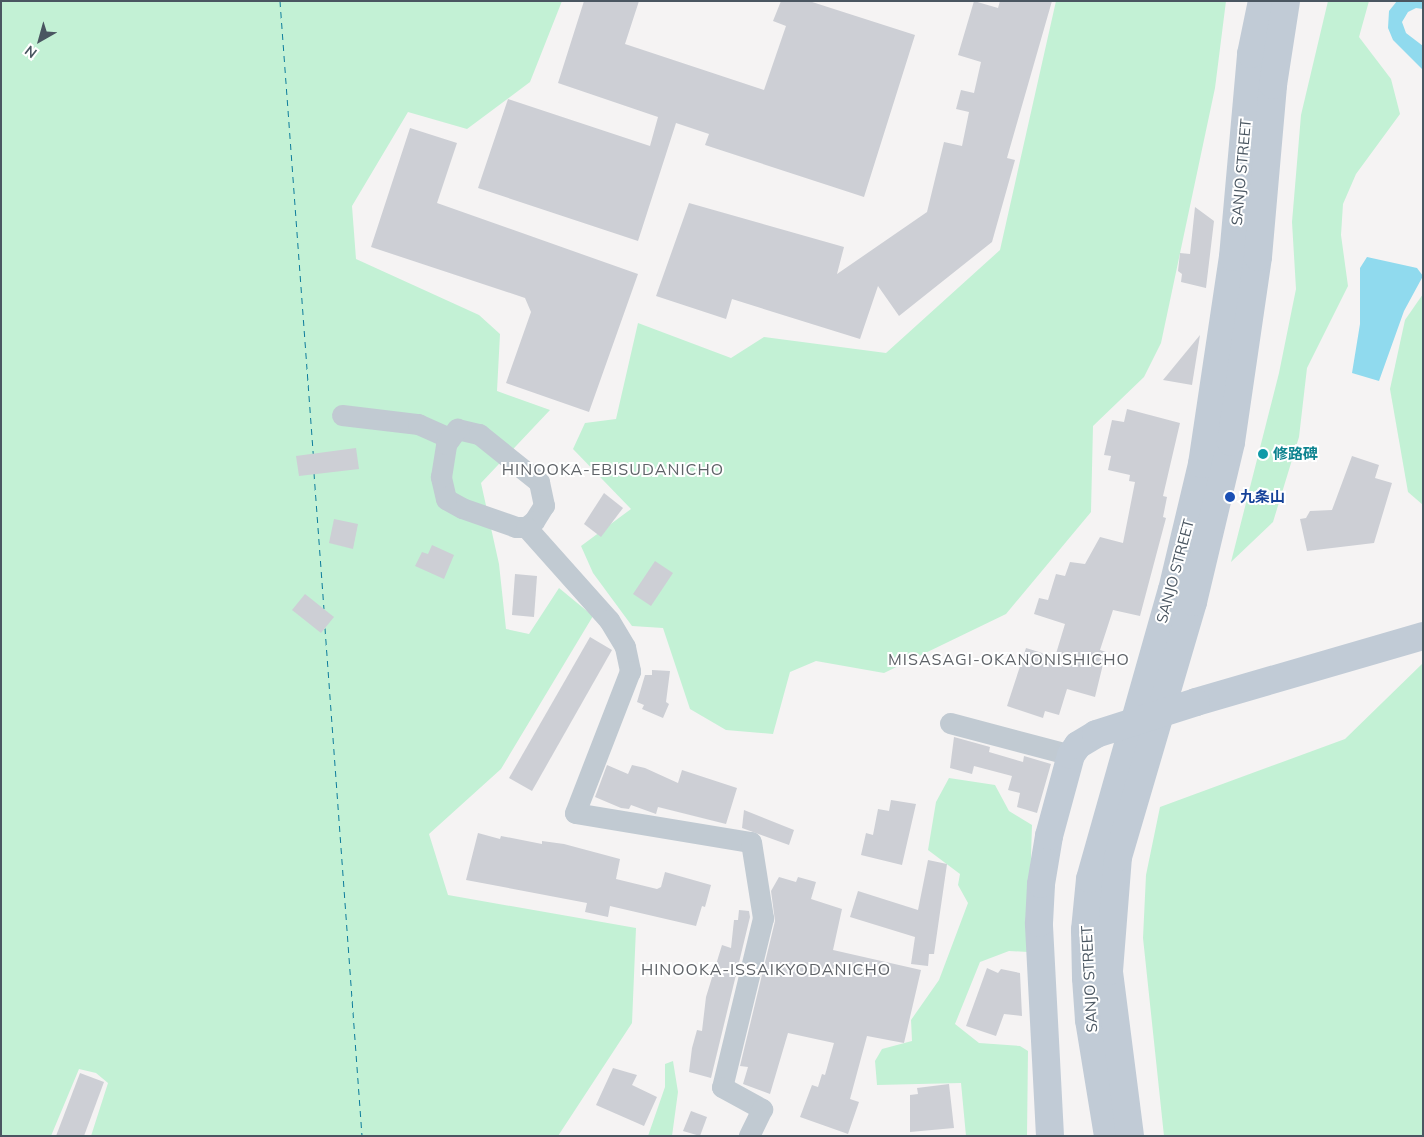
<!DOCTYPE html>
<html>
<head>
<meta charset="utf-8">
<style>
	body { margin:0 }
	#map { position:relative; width:1424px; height:1137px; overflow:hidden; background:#f5f3f3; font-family:Mulish,"Noto Sans JP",sans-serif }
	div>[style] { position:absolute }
	.green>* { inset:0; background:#c3f1d5 }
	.water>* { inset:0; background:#90daee }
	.ferry>* { height:1px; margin-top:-0.5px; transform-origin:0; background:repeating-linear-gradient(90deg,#0c7c9b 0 6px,transparent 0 11px) }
	.building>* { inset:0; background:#cdcfd5 }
	.street>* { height:21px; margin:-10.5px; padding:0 10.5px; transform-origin:10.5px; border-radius:10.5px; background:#c1cad2 }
	.secondary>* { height:28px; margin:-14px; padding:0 14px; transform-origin:14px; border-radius:14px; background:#c1cbd6 }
	.secondary-bridge>* { height:28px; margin:-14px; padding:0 14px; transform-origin:14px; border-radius:14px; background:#c1cbd6 }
	.dots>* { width:14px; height:14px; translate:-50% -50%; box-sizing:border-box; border:2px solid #fff; border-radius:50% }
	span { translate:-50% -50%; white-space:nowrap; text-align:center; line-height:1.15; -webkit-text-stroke:4px #fff; paint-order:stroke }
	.street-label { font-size:15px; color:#4a5661 }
	.culture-label { font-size:15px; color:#0d838f; font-weight:700 }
	.left { translate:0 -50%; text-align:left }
	.transit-label { font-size:15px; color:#164399; font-weight:700 }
	.neighbourhood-label { font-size:16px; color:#5f6368; letter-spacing:1px }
	.frame { position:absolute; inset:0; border:2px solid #4a5661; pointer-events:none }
	.north { position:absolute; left:15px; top:15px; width:50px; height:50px; -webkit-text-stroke:4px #fff; paint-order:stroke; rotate:218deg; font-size:14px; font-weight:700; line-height:20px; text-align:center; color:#4a5661 }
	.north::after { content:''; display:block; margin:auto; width:18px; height:22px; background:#4a5661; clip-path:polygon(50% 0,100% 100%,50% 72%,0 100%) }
</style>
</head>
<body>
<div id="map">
	<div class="green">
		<i style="clip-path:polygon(1px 1px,562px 1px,530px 82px,467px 129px,408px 112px,352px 206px,356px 259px,479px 315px,500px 334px,497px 391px,550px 410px,481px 483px,499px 564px,506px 629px,529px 634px,559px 588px,593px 616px,501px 769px,429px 834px,448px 895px,636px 928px,632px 1023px,558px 1136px,91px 1136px,108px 1083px,96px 1073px,79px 1069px,51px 1136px,1px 1136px)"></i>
		<i style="clip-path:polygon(1056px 1px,1226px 1px,1215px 88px,1161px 343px,1144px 377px,1093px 426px,1091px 512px,1006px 614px,884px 673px,816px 661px,790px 672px,773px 734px,726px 730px,690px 709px,663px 628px,632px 626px,593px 573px,581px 546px,631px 509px,573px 449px,585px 423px,616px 419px,638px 323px,731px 358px,764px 337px,886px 353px,1000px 250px)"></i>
		<i style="clip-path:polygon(1328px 1px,1369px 1px,1359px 37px,1391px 79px,1400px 114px,1356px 174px,1343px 204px,1341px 235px,1348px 286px,1307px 368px,1299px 437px,1273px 522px,1231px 562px,1279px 373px,1296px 289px,1292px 222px,1301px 115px)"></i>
		<i style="clip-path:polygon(1423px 294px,1423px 505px,1408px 492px,1390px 389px,1405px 320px)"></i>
		<i style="clip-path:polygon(1423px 663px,1423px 1136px,1164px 1136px,1143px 938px,1146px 875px,1160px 807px,1345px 739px)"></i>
		<i style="clip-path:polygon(949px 778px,995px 785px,1009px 811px,1032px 825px,1028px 952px,1009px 951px,980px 962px,955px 1024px,979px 1043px,1020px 1046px,1028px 1051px,1027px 1136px,966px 1136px,961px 1083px,877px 1085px,875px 1061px,882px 1049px,912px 1041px,911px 1020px,939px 980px,968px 903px,958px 885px,960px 874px,928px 850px,936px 802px)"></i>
		<i style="clip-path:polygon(673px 1061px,678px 1092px,672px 1136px,648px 1136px,665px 1087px,665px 1064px)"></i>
	</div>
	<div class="water">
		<i style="clip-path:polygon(1397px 1px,1423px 1px,1423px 9px,1416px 8px,1408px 12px,1402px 22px,1406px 33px,1423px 46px,1423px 70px,1393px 40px,1388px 28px,1389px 11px)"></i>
		<i style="clip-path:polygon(1367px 257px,1417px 268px,1423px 276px,1404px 311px,1379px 381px,1352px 373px,1360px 324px,1360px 268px)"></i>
	</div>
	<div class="ferry">
		<i style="left:280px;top:1px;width:454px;rotate:85.8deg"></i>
		<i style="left:314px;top:473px;width:136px;rotate:85.8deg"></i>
		<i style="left:325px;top:628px;width:509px;rotate:85.83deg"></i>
	</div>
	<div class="building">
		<i style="clip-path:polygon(584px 1px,639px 1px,625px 44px,764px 90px,786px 26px,773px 21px,781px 1px,809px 1px,915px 35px,864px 197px,705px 145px,709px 134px,676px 123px,638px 241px,478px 188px,508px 99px,650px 146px,658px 117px,558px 83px)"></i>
		<i style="clip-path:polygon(974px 1px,998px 8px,1000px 1px,1052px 1px,1007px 158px,1015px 160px,992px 242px,899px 316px,878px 286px,860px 339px,732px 299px,726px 319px,656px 296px,689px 203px,844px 247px,837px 274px,927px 212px,944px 142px,962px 146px,969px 112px,956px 109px,961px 90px,974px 93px,981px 62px,958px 55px)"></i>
		<i style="clip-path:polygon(410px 128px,457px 143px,437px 203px,638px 274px,589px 412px,506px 383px,531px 312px,525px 298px,371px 247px)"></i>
		<i style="clip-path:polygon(1195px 207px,1214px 221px,1206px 288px,1181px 282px,1182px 274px,1178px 271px,1180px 253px,1190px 254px)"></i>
		<i style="clip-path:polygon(1200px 335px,1192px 385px,1163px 380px)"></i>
		<i style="clip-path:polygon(1127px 409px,1180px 423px,1163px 496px,1167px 497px,1163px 517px,1166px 518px,1140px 616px,1113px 610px,1100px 650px,1106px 652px,1095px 697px,1067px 689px,1059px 715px,1045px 711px,1043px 718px,1007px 706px,1026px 648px,1055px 657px,1065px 624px,1034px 614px,1039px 598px,1048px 600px,1056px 574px,1065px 576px,1070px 562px,1085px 564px,1100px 537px,1123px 543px,1135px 482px,1129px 481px,1130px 475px,1108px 470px,1111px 456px,1104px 455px,1112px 420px,1124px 422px)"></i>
		<i style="clip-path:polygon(356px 448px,359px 469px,299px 476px,296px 456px)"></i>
		<i style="clip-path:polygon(1352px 456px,1379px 465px,1375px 478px,1392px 483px,1374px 543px,1307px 551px,1300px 519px,1306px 518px,1310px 511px,1332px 510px)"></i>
		<i style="clip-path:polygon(604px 493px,623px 508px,601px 537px,584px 524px)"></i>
		<i style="clip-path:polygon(334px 519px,358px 524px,353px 549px,329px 543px)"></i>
		<i style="clip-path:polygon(432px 545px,454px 555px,444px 579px,415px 566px,422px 552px,428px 554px)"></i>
		<i style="clip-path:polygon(655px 561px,673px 573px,651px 606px,633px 594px)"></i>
		<i style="clip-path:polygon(515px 574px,537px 576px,534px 617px,512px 615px)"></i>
		<i style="clip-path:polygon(305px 594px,334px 617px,321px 633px,292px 610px)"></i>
		<i style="clip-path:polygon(590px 637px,612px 650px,532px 791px,509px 778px)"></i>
		<i style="clip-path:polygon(652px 670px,670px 671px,666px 702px,669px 704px,663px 718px,642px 709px,644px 705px,637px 702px,645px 675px,652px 675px)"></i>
		<i style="clip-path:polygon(954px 737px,990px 747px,989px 752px,1023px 762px,1024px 756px,1051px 764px,1037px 813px,1017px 807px,1020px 793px,1008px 790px,1012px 776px,974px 766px,972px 774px,950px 768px)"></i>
		<i style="clip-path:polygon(607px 765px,628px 774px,632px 765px,645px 768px,678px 783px,682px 770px,737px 788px,726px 824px,658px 807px,656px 814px,631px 805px,629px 809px,621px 808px,595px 797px)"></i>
		<i style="clip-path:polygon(891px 800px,916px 804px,902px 865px,861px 855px,866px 833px,873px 835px,878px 809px,889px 811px)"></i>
		<i style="clip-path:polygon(744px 810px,794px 830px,789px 845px,742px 828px)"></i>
		<i style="clip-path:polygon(478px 833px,500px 839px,501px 836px,542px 844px,542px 841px,564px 844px,620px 859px,616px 879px,657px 889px,661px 887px,665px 872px,711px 885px,705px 907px,702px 906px,696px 926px,610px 906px,608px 917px,585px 912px,587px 903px,466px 880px)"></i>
		<i style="clip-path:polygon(928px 860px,947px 864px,934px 954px,929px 954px,928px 966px,911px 964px,915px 937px,850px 917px,858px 891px,918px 910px)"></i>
		<i style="clip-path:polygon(779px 877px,796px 882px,798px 877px,816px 882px,811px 899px,842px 909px,833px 950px,921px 970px,904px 1043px,867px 1036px,850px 1099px,859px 1102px,848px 1134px,800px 1117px,812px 1085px,818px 1087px,822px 1074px,825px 1075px,834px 1043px,788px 1033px,770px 1094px,743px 1084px,748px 1067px,740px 1066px,775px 921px,771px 891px)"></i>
		<i style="clip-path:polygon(739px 910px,749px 911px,750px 917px,711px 1078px,689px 1072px,692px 1048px,697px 1030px,702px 1031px,706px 997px,722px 945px,731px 948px,734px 920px,738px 920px)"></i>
		<i style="clip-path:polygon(987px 968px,998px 973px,1001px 969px,1020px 973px,1022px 1016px,1004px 1014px,996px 1036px,966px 1026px)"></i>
		<i style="clip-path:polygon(613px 1068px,637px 1075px,632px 1085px,657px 1097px,644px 1126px,596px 1105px)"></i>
		<i style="clip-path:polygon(80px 1073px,104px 1082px,84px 1136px,56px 1136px)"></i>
		<i style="clip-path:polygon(949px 1084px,954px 1128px,910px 1132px,910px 1095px,918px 1094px,917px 1088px)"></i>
		<i style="clip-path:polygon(691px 1111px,707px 1117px,700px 1136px,683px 1131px)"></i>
	</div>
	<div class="street">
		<i style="left:342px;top:415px;width:77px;rotate:6.8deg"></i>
		<i style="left:418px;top:424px;width:35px;rotate:24deg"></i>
		<i style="left:457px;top:429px;width:23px;rotate:13deg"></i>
		<i style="left:479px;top:434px;width:77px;rotate:38.7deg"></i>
		<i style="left:539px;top:482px;width:24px;rotate:78deg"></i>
		<i style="left:544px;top:505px;width:19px;rotate:122deg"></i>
		<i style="left:534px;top:521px;width:10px;rotate:143deg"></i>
		<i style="left:526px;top:527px;width:10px;rotate:180deg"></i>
		<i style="left:516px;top:527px;width:57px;rotate:-160.6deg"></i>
		<i style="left:462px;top:508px;width:18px;rotate:-151deg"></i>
		<i style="left:446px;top:499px;width:23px;rotate:-103deg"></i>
		<i style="left:441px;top:477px;width:33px;rotate:-81deg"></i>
		<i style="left:446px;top:444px;width:19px;rotate:-54deg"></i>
		<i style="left:526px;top:527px;width:125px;rotate:48.3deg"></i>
		<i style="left:609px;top:620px;width:31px;rotate:59deg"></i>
		<i style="left:625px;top:647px;width:25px;rotate:78deg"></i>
		<i style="left:630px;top:671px;width:152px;rotate:111.2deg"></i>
		<i style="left:575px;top:813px;width:178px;rotate:9.4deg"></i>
		<i style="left:751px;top:842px;width:77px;rotate:81deg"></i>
		<i style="left:763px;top:918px;width:174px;rotate:103.6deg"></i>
		<i style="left:722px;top:1087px;width:46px;rotate:28.8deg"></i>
		<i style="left:762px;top:1109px;width:30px;rotate:116deg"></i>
		<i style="left:950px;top:723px;width:125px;rotate:14.8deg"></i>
	</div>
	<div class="secondary">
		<i style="left:1196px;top:702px;width:236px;rotate:-16.2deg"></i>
		<i style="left:1050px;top:1136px;width:213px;rotate:-93deg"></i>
		<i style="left:1039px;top:923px;width:39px;rotate:-87deg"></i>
		<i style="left:1041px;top:884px;width:49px;rotate:-80.5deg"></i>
		<i style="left:1049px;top:836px;width:84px;rotate:-74.8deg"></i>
		<i style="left:1071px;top:755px;width:12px;rotate:-55deg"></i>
		<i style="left:1078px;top:745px;width:21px;rotate:-31deg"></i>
		<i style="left:1108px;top:1136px;width:118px;rotate:-99.3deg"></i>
		<i style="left:1089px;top:1020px;width:42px;rotate:-94.1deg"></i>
		<i style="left:1086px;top:978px;width:48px;rotate:-91.2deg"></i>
		<i style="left:1085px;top:930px;width:51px;rotate:-84.4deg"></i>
		<i style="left:1090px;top:879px;width:300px;rotate:-74.2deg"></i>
		<i style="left:1172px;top:590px;width:130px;rotate:-76.6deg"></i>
		<i style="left:1202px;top:464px;width:209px;rotate:-81.5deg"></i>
		<i style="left:1233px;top:257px;width:204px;rotate:-84.9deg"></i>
		<i style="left:1251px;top:54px;width:54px;rotate:-78.3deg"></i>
		<i style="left:1130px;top:1136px;width:166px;rotate:-97.3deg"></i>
		<i style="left:1109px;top:971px;width:114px;rotate:-85.5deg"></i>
		<i style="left:1118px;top:857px;width:266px;rotate:-73.6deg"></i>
		<i style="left:1193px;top:602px;width:164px;rotate:-76.6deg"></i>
		<i style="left:1231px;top:442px;width:187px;rotate:-81.7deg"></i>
		<i style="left:1258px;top:257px;width:173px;rotate:-85deg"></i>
		<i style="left:1273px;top:85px;width:85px;rotate:-81.2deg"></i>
	</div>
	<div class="secondary-bridge">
		<i style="left:1096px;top:734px;width:105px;rotate:-17.7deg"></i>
	</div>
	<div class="dots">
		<i style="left:1263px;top:454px;background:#0f9aa8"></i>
		<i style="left:1230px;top:497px;background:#1a4fb4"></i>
	</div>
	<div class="street-label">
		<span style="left:1241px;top:172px;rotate:-85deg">SANJO STREET</span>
		<span style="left:1175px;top:571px;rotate:-75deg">SANJO STREET</span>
		<span style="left:1089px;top:979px;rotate:-93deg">SANJO STREET</span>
	</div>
	<div class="culture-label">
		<span class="left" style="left:1273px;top:454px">修路碑</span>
	</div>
	<div class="transit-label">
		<span class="left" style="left:1240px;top:497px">九条山</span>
	</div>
	<div class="neighbourhood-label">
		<span style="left:613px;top:469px">HINOOKA-EBISUDANICHO</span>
		<span style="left:1009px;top:659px">MISASAGI-OKANONISHICHO</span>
		<span style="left:766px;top:969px">HINOOKA-ISSAIKYODANICHO</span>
	</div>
	<div class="frame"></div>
	<div class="north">N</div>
</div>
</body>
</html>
